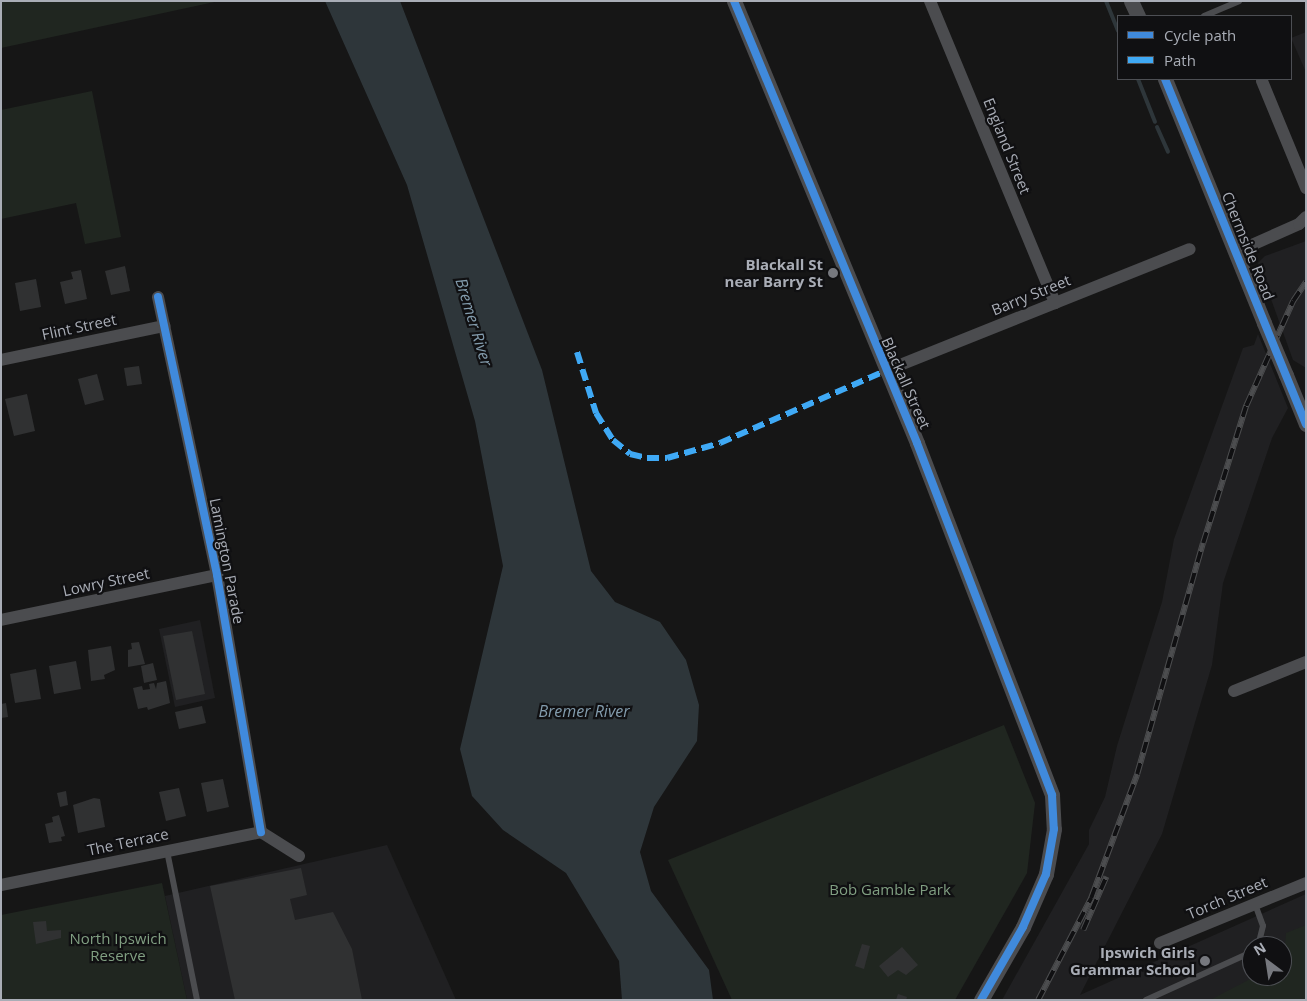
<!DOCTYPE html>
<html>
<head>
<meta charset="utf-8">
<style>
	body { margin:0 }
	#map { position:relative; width:1307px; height:1001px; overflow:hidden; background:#161616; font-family:"Open Sans",sans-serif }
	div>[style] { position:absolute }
	.built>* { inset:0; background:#202022 }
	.green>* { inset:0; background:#202620 }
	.water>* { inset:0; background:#2e363a }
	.stream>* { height:4px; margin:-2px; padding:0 2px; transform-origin:2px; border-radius:2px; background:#2e363a }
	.building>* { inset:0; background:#303132 }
	.service>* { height:6px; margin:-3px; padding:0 3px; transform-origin:3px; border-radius:3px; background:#4b4c4f }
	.minor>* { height:12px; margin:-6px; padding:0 6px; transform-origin:6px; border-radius:6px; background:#4b4c4f }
	.tertiary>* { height:15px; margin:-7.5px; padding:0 7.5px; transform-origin:7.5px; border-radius:7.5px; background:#4b4c4f }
	.rail>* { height:5.5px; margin-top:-2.75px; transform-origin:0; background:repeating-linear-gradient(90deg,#101012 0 11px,#4c4d4f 0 22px); box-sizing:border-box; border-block:1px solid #4c4d4f }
	.tertiary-bridge>* { height:15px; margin:-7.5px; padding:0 7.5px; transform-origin:7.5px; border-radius:7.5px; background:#4b4c4f }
	.quiet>* { height:6px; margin-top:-3px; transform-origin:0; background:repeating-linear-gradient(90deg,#3fa9f5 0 12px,transparent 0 18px) }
	.cycleway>* { height:8px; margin:-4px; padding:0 4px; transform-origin:4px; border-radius:4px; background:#408adc }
	.dots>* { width:14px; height:14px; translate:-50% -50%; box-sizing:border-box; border:2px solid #101012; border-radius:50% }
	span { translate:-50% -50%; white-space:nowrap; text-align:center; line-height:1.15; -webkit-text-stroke:4.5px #101012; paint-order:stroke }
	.street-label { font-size:15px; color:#a9adb6 }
	.poi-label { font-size:15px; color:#a9adb6; font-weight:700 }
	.right { translate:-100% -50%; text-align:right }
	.park-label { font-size:15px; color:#819f82 }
	.water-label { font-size:16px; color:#839cad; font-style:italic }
	.frame { position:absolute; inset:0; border:2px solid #a9adb6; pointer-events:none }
	.legend { position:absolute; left:1117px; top:15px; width:175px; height:65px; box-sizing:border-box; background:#101012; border:1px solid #4d4f54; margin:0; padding:6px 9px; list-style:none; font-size:15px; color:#a9adb6 }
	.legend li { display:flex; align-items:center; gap:10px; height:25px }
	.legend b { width:25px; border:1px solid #4d4f54 }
	.north { position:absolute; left:1242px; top:936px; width:50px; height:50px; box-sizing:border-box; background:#101012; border:1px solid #4d4f54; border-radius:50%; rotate:329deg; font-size:14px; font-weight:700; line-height:20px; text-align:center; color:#a9adb6 }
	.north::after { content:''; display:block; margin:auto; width:18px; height:22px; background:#76787e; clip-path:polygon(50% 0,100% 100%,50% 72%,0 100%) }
</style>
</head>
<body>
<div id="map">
	<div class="built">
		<i style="clip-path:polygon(1306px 32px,1306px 72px,1291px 38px)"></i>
		<i style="clip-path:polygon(1306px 241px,1306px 368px,1293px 360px,1258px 263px,1265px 256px)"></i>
		<i style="clip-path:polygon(evenodd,1258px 334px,1288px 408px,1272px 438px,1223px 583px,1212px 665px,1162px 834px,1080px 995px,1306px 894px,1306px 1000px,1002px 1000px,1089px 844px,1089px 830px,1105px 797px,1117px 746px,1162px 602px,1174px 539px,1243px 348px,1254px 345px,1258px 334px,1252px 946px,1282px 946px,1282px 976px,1252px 976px,1252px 946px)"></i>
		<i style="clip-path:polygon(200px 620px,215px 698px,175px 707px,159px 629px)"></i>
		<i style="clip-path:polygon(387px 845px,456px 1000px,187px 1000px,165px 896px)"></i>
	</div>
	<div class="green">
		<i style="clip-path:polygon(1px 1px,219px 1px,1px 48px)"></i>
		<i style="clip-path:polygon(92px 91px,121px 237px,85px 244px,76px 203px,1px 219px,1px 110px)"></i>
		<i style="clip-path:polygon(1004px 725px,1035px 803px,1027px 873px,955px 1000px,732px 1000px,668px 860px)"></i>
		<i style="clip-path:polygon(162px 883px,187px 1000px,1px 1000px,1px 915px)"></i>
		<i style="clip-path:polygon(1306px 925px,1306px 1000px,1210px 1000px,1256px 976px,1282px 976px,1286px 933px)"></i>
	</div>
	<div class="water">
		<i style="clip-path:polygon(325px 1px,400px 1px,542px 370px,591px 571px,615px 602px,660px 622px,686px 660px,699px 705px,697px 741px,654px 807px,640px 852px,651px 891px,709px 970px,713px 1000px,622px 1000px,619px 961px,566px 873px,503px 830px,472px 796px,460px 749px,503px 566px,475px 421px,407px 185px)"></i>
	</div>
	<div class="stream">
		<i style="left:1106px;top:1px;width:32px;rotate:68deg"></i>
		<i style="left:1138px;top:79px;width:46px;rotate:68.4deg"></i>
		<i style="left:1157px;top:127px;width:27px;rotate:66deg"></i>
	</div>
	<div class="building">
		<i style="clip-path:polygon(125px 266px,130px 291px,111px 295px,105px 271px)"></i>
		<i style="clip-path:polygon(81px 270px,87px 299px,65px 304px,60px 282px,73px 279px,71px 272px)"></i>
		<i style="clip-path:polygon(36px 279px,41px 307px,20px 311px,15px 283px)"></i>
		<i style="clip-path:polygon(139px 366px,142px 384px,127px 386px,124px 368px)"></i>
		<i style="clip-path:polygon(97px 374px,104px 400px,85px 405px,78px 379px)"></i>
		<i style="clip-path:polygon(27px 394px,35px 431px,14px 436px,5px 399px)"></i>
		<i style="clip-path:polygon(192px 631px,205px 694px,176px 700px,163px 636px)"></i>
		<i style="clip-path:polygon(139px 642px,145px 664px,128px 667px,128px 650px,132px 649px,131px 643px)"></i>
		<i style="clip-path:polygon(111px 646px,115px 670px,104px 675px,105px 679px,91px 681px,88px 650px)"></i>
		<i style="clip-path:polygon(76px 661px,81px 689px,54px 694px,49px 666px)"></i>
		<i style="clip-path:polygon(153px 663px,157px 680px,144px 683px,141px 666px)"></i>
		<i style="clip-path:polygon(36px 669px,41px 699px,15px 703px,10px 674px)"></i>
		<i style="clip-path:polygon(166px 681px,170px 703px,148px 710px,147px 707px,138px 709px,133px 688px,142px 686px,143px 690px,150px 689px,149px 684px,154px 683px,156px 689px,157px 683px)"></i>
		<i style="clip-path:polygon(6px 703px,8px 717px,1px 718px,1px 704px)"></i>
		<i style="clip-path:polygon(202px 706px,206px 723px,179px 729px,175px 712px)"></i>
		<i style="clip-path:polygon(223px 779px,229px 807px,207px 812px,201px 783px)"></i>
		<i style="clip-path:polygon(179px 788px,186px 816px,166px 821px,159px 792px)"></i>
		<i style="clip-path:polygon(66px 791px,68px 805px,60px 807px,57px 793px)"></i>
		<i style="clip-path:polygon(94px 798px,100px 799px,105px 827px,78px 833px,73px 805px)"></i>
		<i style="clip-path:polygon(59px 815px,65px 836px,61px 837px,62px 841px,49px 843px,45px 824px,53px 822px,52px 817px)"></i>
		<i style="clip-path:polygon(301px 868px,307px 895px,290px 899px,295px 920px,333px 912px,352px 949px,362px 1000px,235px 1000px,210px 886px)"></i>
		<i style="clip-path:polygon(46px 921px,47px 931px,61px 930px,61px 938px,36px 944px,33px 922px)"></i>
		<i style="clip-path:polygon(862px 944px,870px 946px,864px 969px,855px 966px)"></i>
		<i style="clip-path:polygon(902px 947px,918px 965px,906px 975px,898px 970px,888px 977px,879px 966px)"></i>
		<i style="clip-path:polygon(898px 994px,907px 997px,906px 1000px,896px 1000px)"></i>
	</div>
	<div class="service">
		<i style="left:1204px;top:16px;width:38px;rotate:-23deg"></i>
		<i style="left:167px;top:851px;width:152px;rotate:78.6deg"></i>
		<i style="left:1255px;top:904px;width:23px;rotate:70deg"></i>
		<i style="left:1263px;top:926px;width:21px;rotate:104deg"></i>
		<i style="left:1146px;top:1000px;width:116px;rotate:-24.4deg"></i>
	</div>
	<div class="minor">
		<i style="left:930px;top:1px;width:327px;rotate:67.5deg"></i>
		<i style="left:1262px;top:81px;width:116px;rotate:67.6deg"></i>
		<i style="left:1236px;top:252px;width:69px;rotate:-24deg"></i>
		<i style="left:1299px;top:224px;width:10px;rotate:-45deg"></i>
		<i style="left:158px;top:297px;width:284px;rotate:78deg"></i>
		<i style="left:217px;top:575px;width:261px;rotate:80.3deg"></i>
		<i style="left:1px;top:360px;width:167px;rotate:-11.8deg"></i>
		<i style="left:885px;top:371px;width:328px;rotate:-21.8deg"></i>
		<i style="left:1px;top:620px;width:221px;rotate:-11.8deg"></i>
		<i style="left:1234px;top:691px;width:78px;rotate:-21.9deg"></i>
		<i style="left:261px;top:832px;width:45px;rotate:32.3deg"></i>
		<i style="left:1px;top:885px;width:265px;rotate:-11.5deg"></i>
		<i style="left:1160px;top:943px;width:158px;rotate:-22.3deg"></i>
	</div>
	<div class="tertiary">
		<i style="left:734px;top:1px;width:478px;rotate:67.5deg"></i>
		<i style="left:917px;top:443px;width:377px;rotate:69deg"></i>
		<i style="left:1052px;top:795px;width:34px;rotate:87deg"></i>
		<i style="left:1054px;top:829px;width:46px;rotate:100.1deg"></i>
		<i style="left:1046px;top:874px;width:58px;rotate:113.5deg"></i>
		<i style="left:1023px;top:927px;width:84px;rotate:119.9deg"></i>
		<i style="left:1131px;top:1px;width:17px;rotate:65deg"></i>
		<i style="left:1165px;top:79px;width:263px;rotate:67.9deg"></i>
		<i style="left:1286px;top:375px;width:53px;rotate:67.8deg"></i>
	</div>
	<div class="rail">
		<i style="left:1083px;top:930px;width:58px;rotate:-66.5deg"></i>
		<i style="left:1038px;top:1000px;width:115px;rotate:-62.5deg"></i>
		<i style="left:1091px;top:898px;width:132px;rotate:-69.6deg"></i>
		<i style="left:1137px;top:774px;width:240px;rotate:-74.1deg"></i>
		<i style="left:1203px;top:543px;width:144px;rotate:-72.6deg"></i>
		<i style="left:1246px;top:406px;width:115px;rotate:-65.9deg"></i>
		<i style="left:1293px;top:301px;width:23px;rotate:-56deg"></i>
	</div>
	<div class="tertiary-bridge">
		<i style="left:1264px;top:323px;width:56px;rotate:67.1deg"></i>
	</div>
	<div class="quiet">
		<i style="left:577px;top:352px;width:64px;rotate:72.7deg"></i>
		<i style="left:596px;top:413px;width:32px;rotate:58deg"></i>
		<i style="left:613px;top:440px;width:22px;rotate:39deg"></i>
		<i style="left:630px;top:454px;width:17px;rotate:13deg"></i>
		<i style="left:647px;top:458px;width:20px"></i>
		<i style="left:667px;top:458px;width:55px;rotate:-15.8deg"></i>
		<i style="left:720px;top:443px;width:180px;rotate:-23.6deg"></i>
	</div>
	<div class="cycleway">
		<i style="left:734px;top:1px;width:478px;rotate:67.5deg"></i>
		<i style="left:917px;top:443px;width:377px;rotate:69deg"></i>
		<i style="left:1052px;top:795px;width:34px;rotate:87deg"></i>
		<i style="left:1054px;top:829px;width:46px;rotate:100.1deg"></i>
		<i style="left:1046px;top:874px;width:58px;rotate:113.5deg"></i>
		<i style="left:1023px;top:927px;width:84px;rotate:119.9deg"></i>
		<i style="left:1165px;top:79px;width:373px;rotate:67.8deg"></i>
		<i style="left:158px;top:297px;width:284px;rotate:78deg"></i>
		<i style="left:217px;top:575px;width:261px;rotate:80.3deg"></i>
	</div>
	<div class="dots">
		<i style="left:833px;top:273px;background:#76787e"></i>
		<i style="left:1205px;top:961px;background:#76787e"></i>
	</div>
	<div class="street-label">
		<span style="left:1007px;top:146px;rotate:68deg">England Street</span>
		<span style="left:1248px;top:246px;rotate:68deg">Chermside Road</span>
		<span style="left:1031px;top:295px;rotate:-22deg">Barry Street</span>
		<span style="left:79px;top:327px;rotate:-12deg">Flint Street</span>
		<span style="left:906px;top:383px;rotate:66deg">Blackall Street</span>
		<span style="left:227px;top:561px;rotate:79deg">Lamington Parade</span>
		<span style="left:106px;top:582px;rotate:-12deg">Lowry Street</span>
		<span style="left:128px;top:842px;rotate:-12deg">The Terrace</span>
		<span style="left:1227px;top:898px;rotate:-23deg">Torch Street</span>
	</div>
	<div class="poi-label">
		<span class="right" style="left:823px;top:273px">Blackall St<br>near Barry St</span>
		<span class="right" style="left:1195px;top:961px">Ipswich Girls<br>Grammar School</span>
	</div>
	<div class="park-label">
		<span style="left:890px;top:890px">Bob Gamble Park</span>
		<span style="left:118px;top:947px">North Ipswich<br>Reserve</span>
	</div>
	<div class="water-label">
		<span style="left:474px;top:322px;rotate:73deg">Bremer River</span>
		<span style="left:584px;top:711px">Bremer River</span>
	</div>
	<div class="frame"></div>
	<ul class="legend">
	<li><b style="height:6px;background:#408adc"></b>Cycle path</li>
	<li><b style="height:6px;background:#3fa9f5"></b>Path</li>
	</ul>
	<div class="north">N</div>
</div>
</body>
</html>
